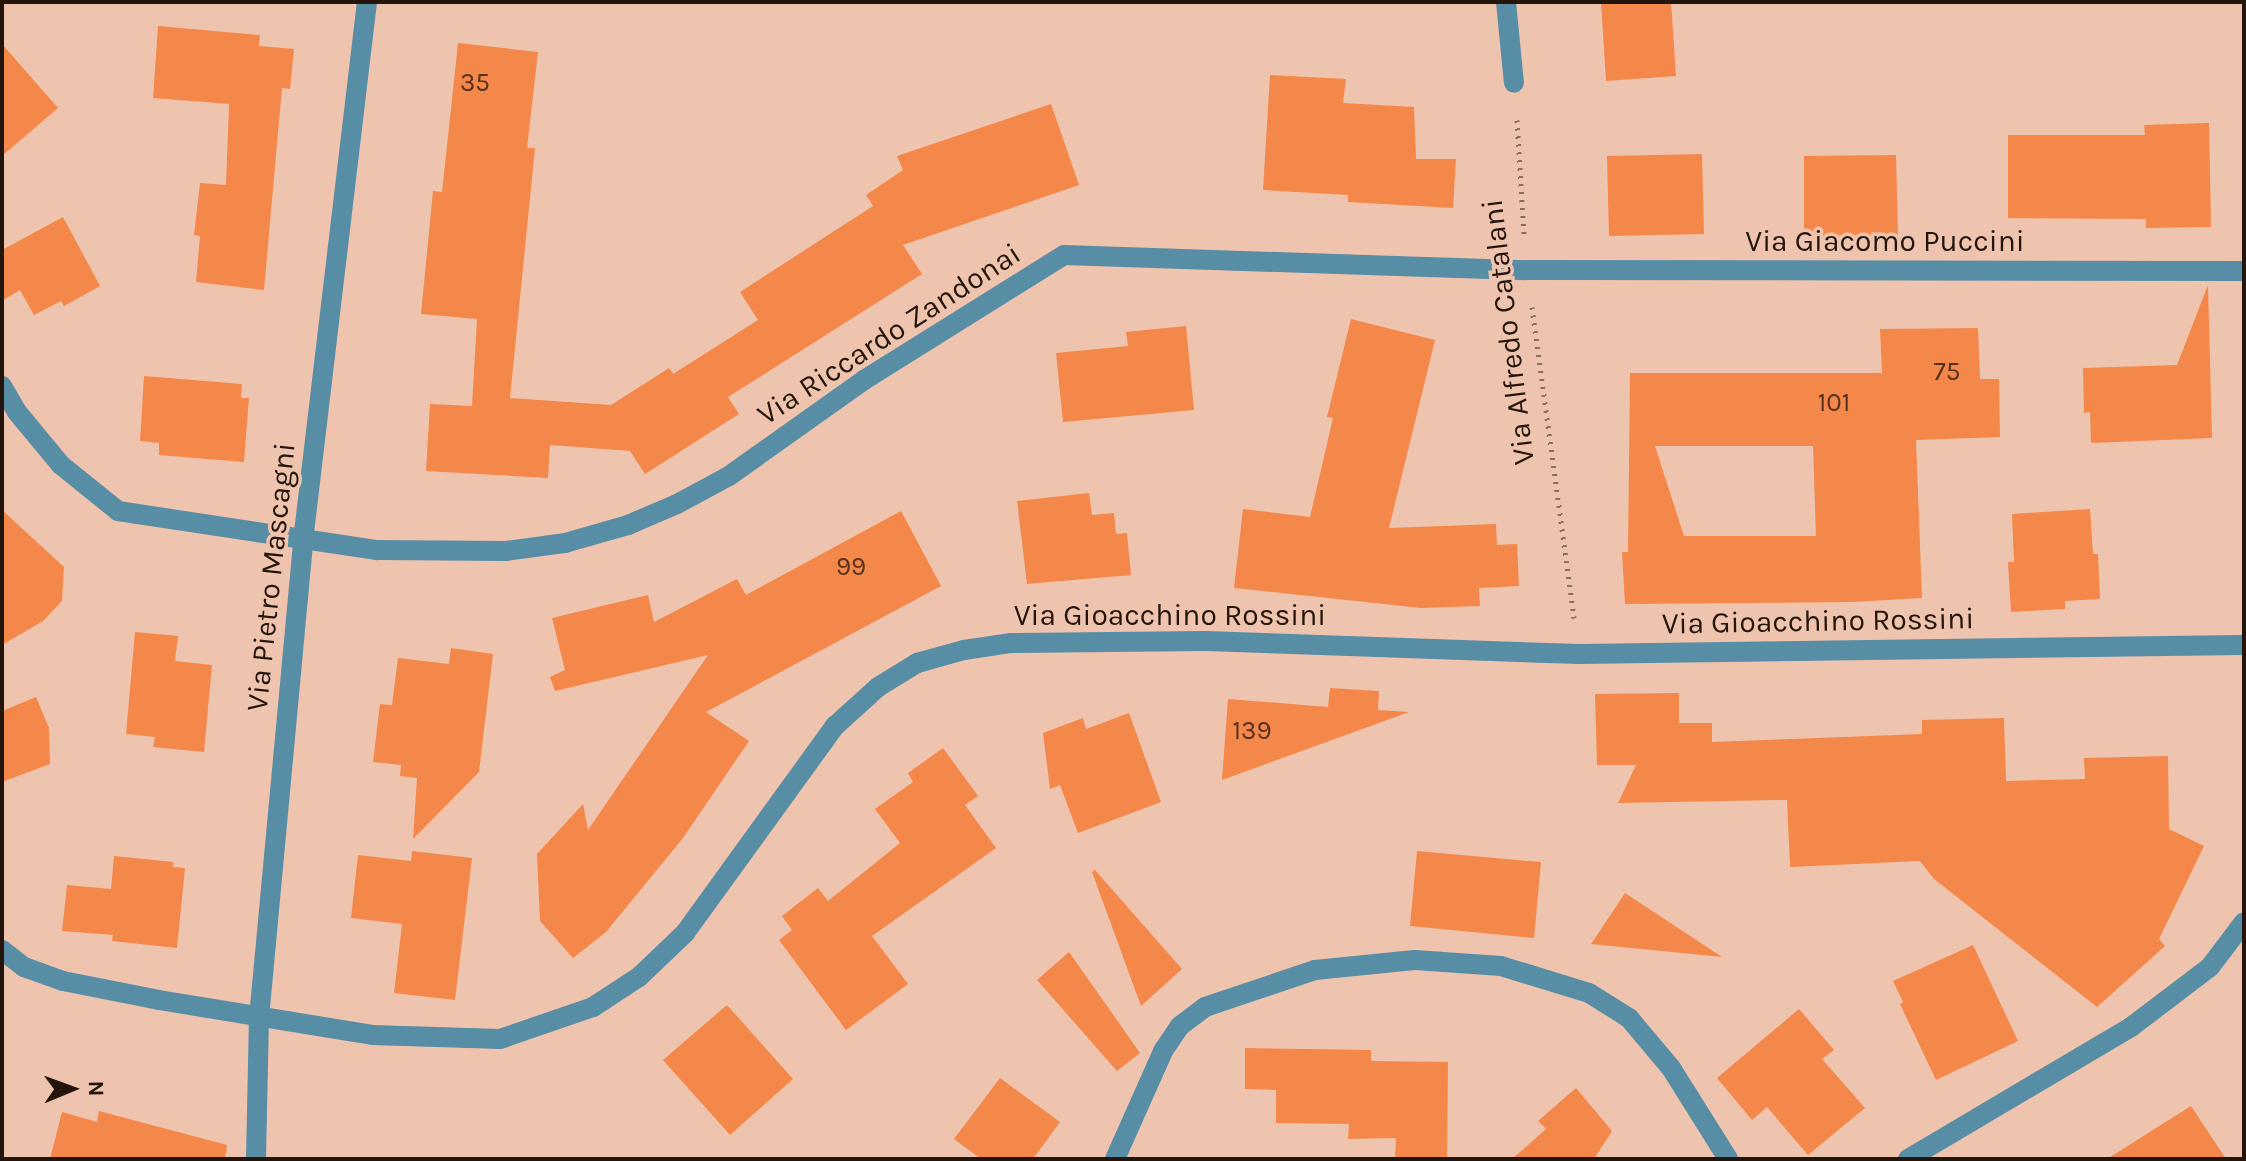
<!DOCTYPE html>
<html>
<head>
<meta charset="utf-8">
<style>
	body { margin:0 }
	#map { position:relative; width:2246px; height:1161px; overflow:hidden; background:#efc4ae; font-family:Karla,sans-serif }
	div>[style] { position:absolute }
	.building>* { inset:0; background:#f3884a }
	.path>* { height:5px; margin-top:-2.5px; transform-origin:0; background:repeating-linear-gradient(90deg,#8c6e5f 0 2px,transparent 0 8px) }
	.minor>* { height:20px; margin:-10px; padding:0 10px; transform-origin:10px; border-radius:10px; background:#578da5 }
	span { translate:-50% -50%; white-space:nowrap; text-align:center; line-height:1.15; -webkit-text-stroke:7px #efc4ae; paint-order:stroke }
	.number-label { font-size:26px; color:#57311c }
	.number-label span { -webkit-text-stroke-width:0 }
	.street-label { font-size:30px; color:#23140c }
	.frame { position:absolute; inset:0; border:4px solid #23140c; pointer-events:none }
	.north { position:absolute; left:32px; top:1049px; width:80px; height:80px; -webkit-text-stroke:6px #efc4ae; paint-order:stroke; rotate:89deg; font-size:22px; font-weight:700; line-height:32px; text-align:center; color:#23140c }
	.north::after { content:''; display:block; margin:auto; width:28px; height:36px; background:#23140c; clip-path:polygon(50% 0,100% 100%,50% 72%,0 100%) }
</style>
</head>
<body>
<div id="map">
	<div class="building">
		<i style="clip-path:polygon(1601px 2px,1671px 2px,1676px 76px,1606px 81px)"></i>
		<i style="clip-path:polygon(158px 26px,260px 35px,259px 46px,294px 49px,290px 89px,282px 88px,264px 290px,196px 282px,200px 236px,194px 235px,200px 183px,226px 185px,229px 104px,153px 98px)"></i>
		<i style="clip-path:polygon(458px 43px,538px 52px,527px 148px,535px 148px,510px 398px,611px 405px,669px 368px,673px 374px,758px 320px,740px 292px,873px 206px,866px 195px,903px 170px,897px 156px,1051px 104px,1079px 185px,903px 245px,922px 274px,728px 397px,739px 414px,645px 474px,630px 451px,550px 445px,548px 478px,426px 471px,430px 404px,472px 406px,477px 319px,421px 314px,433px 191px,442px 192px)"></i>
		<i style="clip-path:polygon(2px 44px,58px 108px,2px 156px)"></i>
		<i style="clip-path:polygon(1270px 75px,1346px 79px,1343px 103px,1414px 107px,1416px 159px,1456px 159px,1453px 208px,1348px 202px,1348px 195px,1263px 190px)"></i>
		<i style="clip-path:polygon(2209px 123px,2211px 227px,2146px 228px,2146px 219px,2008px 218px,2008px 135px,2145px 135px,2144px 125px)"></i>
		<i style="clip-path:polygon(1702px 154px,1704px 234px,1609px 236px,1607px 156px)"></i>
		<i style="clip-path:polygon(1896px 155px,1898px 235px,1804px 236px,1804px 156px)"></i>
		<i style="clip-path:polygon(63px 217px,100px 286px,64px 306px,61px 301px,34px 315px,20px 290px,2px 301px,2px 250px)"></i>
		<i style="clip-path:polygon(2208px 285px,2212px 438px,2091px 443px,2090px 412px,2084px 413px,2083px 368px,2177px 365px)"></i>
		<i style="clip-path:polygon(1351px 319px,1435px 340px,1389px 528px,1496px 524px,1497px 545px,1517px 544px,1519px 586px,1479px 588px,1480px 606px,1421px 608px,1234px 588px,1243px 509px,1310px 517px,1333px 418px,1327px 417px)"></i>
		<i style="clip-path:polygon(1186px 326px,1194px 410px,1063px 422px,1056px 353px,1128px 346px,1126px 332px)"></i>
		<i style="clip-path:polygon(evenodd,1978px 328px,1980px 379px,1999px 379px,2000px 437px,1916px 440px,1922px 598px,1853px 602px,1625px 604px,1622px 552px,1628px 552px,1630px 373px,1882px 373px,1880px 329px,1978px 328px,1655px 446px,1813px 446px,1816px 536px,1684px 536px,1655px 446px)"></i>
		<i style="clip-path:polygon(144px 376px,242px 384px,241px 398px,249px 398px,244px 462px,159px 455px,159px 443px,140px 441px)"></i>
		<i style="clip-path:polygon(1089px 493px,1092px 515px,1114px 513px,1116px 534px,1127px 533px,1131px 575px,1027px 584px,1017px 501px)"></i>
		<i style="clip-path:polygon(2090px 509px,2093px 554px,2098px 554px,2100px 599px,2065px 601px,2065px 609px,2011px 612px,2008px 562px,2014px 562px,2012px 514px)"></i>
		<i style="clip-path:polygon(2px 510px,64px 567px,62px 601px,43px 621px,2px 645px)"></i>
		<i style="clip-path:polygon(901px 511px,941px 586px,706px 712px,749px 741px,683px 838px,606px 932px,573px 958px,540px 921px,537px 854px,583px 804px,588px 830px,708px 655px,555px 691px,550px 677px,565px 670px,552px 618px,648px 595px,654px 622px,737px 579px,746px 595px)"></i>
		<i style="clip-path:polygon(135px 632px,178px 636px,175px 661px,212px 665px,204px 752px,153px 747px,155px 737px,126px 734px)"></i>
		<i style="clip-path:polygon(451px 648px,493px 654px,479px 772px,413px 839px,417px 778px,400px 776px,401px 765px,373px 762px,380px 704px,392px 705px,398px 658px,449px 664px)"></i>
		<i style="clip-path:polygon(1330px 688px,1379px 691px,1378px 710px,1409px 712px,1222px 780px,1228px 699px,1328px 707px)"></i>
		<i style="clip-path:polygon(1679px 693px,1679px 723px,1712px 723px,1712px 742px,1922px 734px,1922px 720px,2004px 718px,2006px 781px,2085px 779px,2084px 758px,2168px 756px,2169px 829px,2204px 846px,2159px 939px,2165px 946px,2097px 1007px,1934px 879px,1920px 861px,1790px 867px,1787px 800px,1618px 803px,1636px 765px,1597px 765px,1595px 694px)"></i>
		<i style="clip-path:polygon(36px 697px,49px 728px,50px 764px,2px 782px,2px 711px)"></i>
		<i style="clip-path:polygon(1129px 713px,1161px 802px,1078px 833px,1060px 785px,1050px 789px,1043px 733px,1083px 718px,1086px 729px)"></i>
		<i style="clip-path:polygon(943px 748px,978px 796px,965px 805px,996px 848px,872px 936px,908px 984px,846px 1030px,779px 940px,792px 930px,782px 916px,818px 888px,828px 901px,900px 843px,875px 809px,913px 782px,908px 773px)"></i>
		<i style="clip-path:polygon(412px 851px,472px 858px,455px 1000px,394px 993px,402px 924px,351px 918px,358px 855px,411px 861px)"></i>
		<i style="clip-path:polygon(1417px 851px,1541px 862px,1534px 938px,1410px 926px)"></i>
		<i style="clip-path:polygon(114px 856px,173px 862px,173px 867px,185px 868px,177px 948px,112px 941px,113px 935px,62px 931px,67px 885px,111px 889px)"></i>
		<i style="clip-path:polygon(1095px 870px,1182px 969px,1141px 1006px,1092px 872px)"></i>
		<i style="clip-path:polygon(1625px 893px,1722px 957px,1591px 944px)"></i>
		<i style="clip-path:polygon(1973px 945px,2018px 1041px,1936px 1080px,1900px 1004px,1903px 1002px,1893px 981px)"></i>
		<i style="clip-path:polygon(1069px 952px,1140px 1053px,1117px 1071px,1037px 980px)"></i>
		<i style="clip-path:polygon(727px 1005px,793px 1079px,730px 1135px,663px 1060px)"></i>
		<i style="clip-path:polygon(1799px 1009px,1834px 1050px,1822px 1059px,1865px 1108px,1808px 1155px,1767px 1107px,1752px 1120px,1717px 1078px)"></i>
		<i style="clip-path:polygon(1245px 1048px,1371px 1050px,1371px 1061px,1448px 1062px,1447px 1159px,1395px 1159px,1396px 1138px,1348px 1139px,1349px 1124px,1276px 1123px,1276px 1090px,1245px 1089px)"></i>
		<i style="clip-path:polygon(1000px 1078px,1060px 1122px,1033px 1159px,981px 1159px,954px 1139px)"></i>
		<i style="clip-path:polygon(1576px 1088px,1612px 1131px,1594px 1159px,1512px 1159px,1546px 1129px,1538px 1121px)"></i>
		<i style="clip-path:polygon(2191px 1106px,2226px 1159px,2107px 1159px)"></i>
		<i style="clip-path:polygon(99px 1111px,227px 1145px,225px 1159px,50px 1159px,62px 1112px,97px 1122px)"></i>
	</div>
	<div class="path">
		<i style="left:1517px;top:120px;width:114px;rotate:86.5deg"></i>
		<i style="left:1532px;top:307px;width:314px;rotate:82.3deg"></i>
	</div>
	<div class="minor">
		<i style="left:1506px;top:2px;width:81px;rotate:84.4deg"></i>
		<i style="left:2px;top:386px;width:30px;rotate:60deg"></i>
		<i style="left:17px;top:412px;width:69px;rotate:50.3deg"></i>
		<i style="left:61px;top:465px;width:73px;rotate:38.9deg"></i>
		<i style="left:118px;top:511px;width:262px;rotate:8.6deg"></i>
		<i style="left:377px;top:550px;width:129px;rotate:0.4deg"></i>
		<i style="left:506px;top:551px;width:60px;rotate:-7.7deg"></i>
		<i style="left:565px;top:543px;width:66px;rotate:-15.9deg"></i>
		<i style="left:628px;top:525px;width:53px;rotate:-23.2deg"></i>
		<i style="left:677px;top:504px;width:59px;rotate:-28.3deg"></i>
		<i style="left:729px;top:476px;width:166px;rotate:-35.4deg"></i>
		<i style="left:864px;top:380px;width:236px;rotate:-32deg"></i>
		<i style="left:1064px;top:255px;width:462px;rotate:1.9deg"></i>
		<i style="left:1526px;top:270px;width:718px;rotate:0.08deg"></i>
		<i style="left:2px;top:950px;width:28px;rotate:38deg"></i>
		<i style="left:24px;top:967px;width:41px;rotate:19.7deg"></i>
		<i style="left:63px;top:981px;width:98px;rotate:11.2deg"></i>
		<i style="left:159px;top:1000px;width:216px;rotate:9.3deg"></i>
		<i style="left:372px;top:1035px;width:128px;rotate:1.8deg"></i>
		<i style="left:500px;top:1039px;width:98px;rotate:-19deg"></i>
		<i style="left:593px;top:1007px;width:55px;rotate:-33.1deg"></i>
		<i style="left:639px;top:977px;width:64px;rotate:-43.7deg"></i>
		<i style="left:685px;top:933px;width:256px;rotate:-54.1deg"></i>
		<i style="left:835px;top:726px;width:58px;rotate:-42.2deg"></i>
		<i style="left:878px;top:687px;width:46px;rotate:-31.6deg"></i>
		<i style="left:917px;top:663px;width:49px;rotate:-15.5deg"></i>
		<i style="left:964px;top:650px;width:48px;rotate:-8.5deg"></i>
		<i style="left:1011px;top:643px;width:194px;rotate:-0.6deg"></i>
		<i style="left:1205px;top:641px;width:374px;rotate:2deg"></i>
		<i style="left:1579px;top:654px;width:665px;rotate:-0.78deg"></i>
		<i style="left:256px;top:1159px;width:141px;rotate:-88.8deg"></i>
		<i style="left:259px;top:1018px;width:479px;rotate:-84.7deg"></i>
		<i style="left:303px;top:541px;width:543px;rotate:-83.23deg"></i>
		<i style="left:1115px;top:1159px;width:118px;rotate:-66deg"></i>
		<i style="left:1163px;top:1051px;width:30px;rotate:-56deg"></i>
		<i style="left:1180px;top:1026px;width:31px;rotate:-37deg"></i>
		<i style="left:1205px;top:1007px;width:116px;rotate:-18.6deg"></i>
		<i style="left:1315px;top:970px;width:100px;rotate:-5.7deg"></i>
		<i style="left:1415px;top:960px;width:86px;rotate:4deg"></i>
		<i style="left:1501px;top:966px;width:92px;rotate:17.1deg"></i>
		<i style="left:1589px;top:993px;width:47px;rotate:32deg"></i>
		<i style="left:1629px;top:1018px;width:65px;rotate:50deg"></i>
		<i style="left:1671px;top:1068px;width:107px;rotate:57.9deg"></i>
		<i style="left:1908px;top:1159px;width:259px;rotate:-30.6deg"></i>
		<i style="left:2131px;top:1027px;width:99px;rotate:-37.2deg"></i>
		<i style="left:2210px;top:967px;width:56px;rotate:-52.9deg"></i>
	</div>
	<div class="number-label">
		<span style="left:475px;top:83px">35</span>
		<span style="left:1947px;top:372px">75</span>
		<span style="left:1834px;top:403px">101</span>
		<span style="left:851px;top:567px">99</span>
		<span style="left:1252px;top:731px">139</span>
	</div>
	<div class="street-label">
		<span style="left:1885px;top:241px">Via Giacomo Puccini</span>
		<span style="left:1508px;top:332px;rotate:-97deg">Via Alfredo Catalani</span>
		<span style="left:889px;top:334px;rotate:-33deg">Via Riccardo Zandonai</span>
		<span style="left:271px;top:577px;rotate:-84deg">Via Pietro Mascagni</span>
		<span style="left:1170px;top:615px">Via Gioacchino Rossini</span>
		<span style="left:1818px;top:621px;rotate:-1deg">Via Gioacchino Rossini</span>
	</div>
	<div class="frame"></div>
	<div class="north">N</div>
</div>
</body>
</html>
